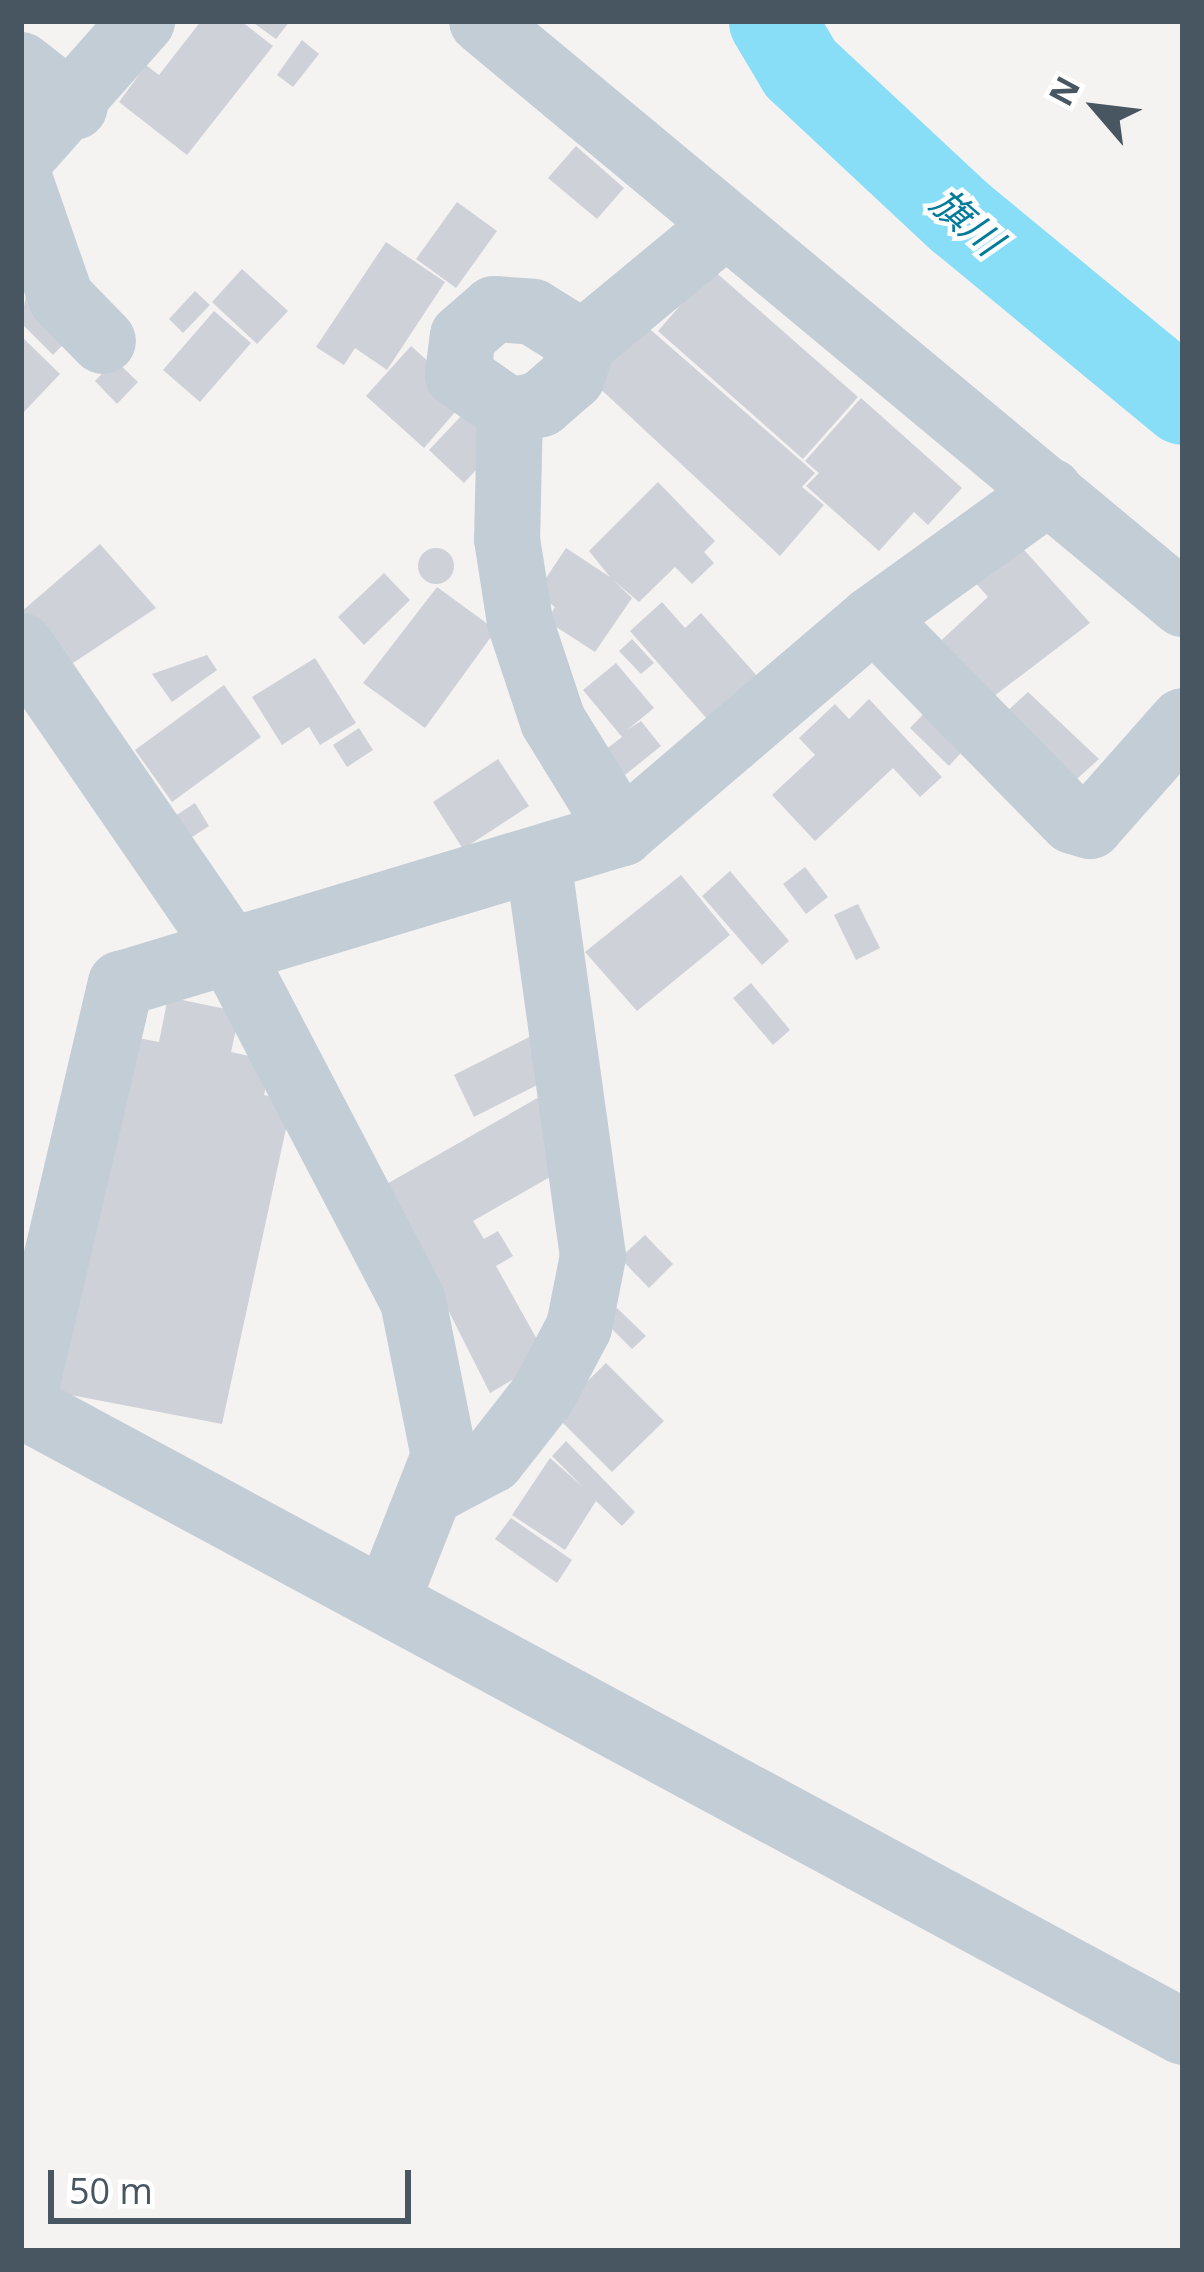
<!DOCTYPE html>
<html>
<head>
<meta charset="utf-8">
<style>
	body { margin:0 }
	#map { position:relative; width:1204px; height:2272px; overflow:hidden; background:#f5f2f2; font-family:"Open Sans","Noto Sans JP",sans-serif }
	div>[style] { position:absolute }
	.river>* { height:87px; margin:-43.5px; padding:0 43.5px; transform-origin:43.5px; border-radius:43.5px; background:#87def6 }
	.building>* { inset:0; background:#ced1d8 }
	.round { border-radius:50% }
	.minor>* { height:66px; margin:-33px; padding:0 33px; transform-origin:33px; border-radius:33px; background:#c2cdd5 }
	span { translate:-50% -50%; white-space:nowrap; text-align:center; line-height:1.15; -webkit-text-stroke:9px #fff; paint-order:stroke }
	.water-label { font-size:39px; color:#037b9b; font-style:italic }
	.frame { position:absolute; inset:0; border:24px solid #485662; pointer-events:none }
	.north { position:absolute; left:1036px; top:48px; width:120px; height:120px; -webkit-text-stroke:9px #fff; paint-order:stroke; rotate:298deg; font-size:33px; font-weight:700; line-height:48px; text-align:center; color:#485662 }
	.north::after { content:''; display:block; margin:auto; width:42px; height:54px; background:#485662; clip-path:polygon(50% 0,100% 100%,50% 72%,0 100%) }
	.scale { position:absolute; left:48px; top:2170px; width:363px; height:54px; box-sizing:border-box; border:6px solid #485662; border-top:0; padding-left:15px; font-size:36px; line-height:42px; white-space:nowrap; color:#485662; -webkit-text-stroke:9px #fff; paint-order:stroke }
</style>
</head>
<body>
<div id="map">
	<div class="river">
		<i style="left:772px;top:21px;width:55px;rotate:59.2deg"></i>
		<i style="left:800px;top:68px;width:219px;rotate:43deg"></i>
		<i style="left:960px;top:217px;width:289px;rotate:39.5deg"></i>
	</div>
	<div class="building">
		<i style="clip-path:polygon(201px 21px,241px 21px,273px 46px,187px 155px,119px 102px,146px 65px,159px 75px)"></i>
		<i style="clip-path:polygon(251px 21px,290px 21px,276px 39px)"></i>
		<i style="clip-path:polygon(302px 40px,319px 54px,293px 87px,277px 75px)"></i>
		<i style="clip-path:polygon(576px 146px,624px 188px,597px 219px,548px 178px)"></i>
		<i style="clip-path:polygon(457px 202px,497px 231px,456px 288px,416px 259px)"></i>
		<i style="clip-path:polygon(386px 242px,445px 282px,387px 370px,355px 348px,344px 365px,316px 347px)"></i>
		<i style="clip-path:polygon(242px 269px,288px 311px,257px 344px,212px 302px)"></i>
		<i style="clip-path:polygon(712px 269px,858px 397px,803px 459px,658px 331px)"></i>
		<i style="clip-path:polygon(27px 290px,72px 335px,53px 355px,21px 323px)"></i>
		<i style="clip-path:polygon(195px 291px,210px 305px,183px 333px,169px 319px)"></i>
		<i style="clip-path:polygon(214px 311px,251px 343px,200px 402px,163px 370px)"></i>
		<i style="clip-path:polygon(644px 324px,815px 473px,802px 487px,824px 505px,780px 556px,593px 382px)"></i>
		<i style="clip-path:polygon(21px 336px,60px 374px,21px 415px)"></i>
		<i style="clip-path:polygon(411px 346px,468px 397px,424px 448px,366px 396px)"></i>
		<i style="clip-path:polygon(115px 360px,138px 382px,117px 404px,95px 381px)"></i>
		<i style="clip-path:polygon(861px 398px,962px 488px,928px 525px,914px 512px,879px 551px,806px 486px,819px 473px,805px 461px)"></i>
		<i style="clip-path:polygon(464px 413px,498px 446px,464px 483px,429px 450px)"></i>
		<i style="clip-path:polygon(658px 482px,715px 541px,704px 552px,714px 563px,692px 584px,675px 567px,639px 602px,613px 580px,632px 598px,595px 652px,547px 621px,555px 607px,536px 593px,566px 548px,610px 577px,589px 551px)"></i>
		<i style="clip-path:polygon(1016px 541px,1090px 623px,985px 703px,934px 647px,988px 597px,973px 580px)"></i>
		<i style="clip-path:polygon(100px 544px,156px 608px,67px 667px,21px 612px)"></i>
		<i class="round" style="left:418px;top:548px;width:36px;height:36px"></i>
		<i style="clip-path:polygon(384px 573px,410px 600px,364px 645px,338px 617px)"></i>
		<i style="clip-path:polygon(437px 587px,496px 630px,425px 728px,363px 683px)"></i>
		<i style="clip-path:polygon(662px 602px,685px 628px,701px 613px,758px 677px,708px 720px,630px 631px)"></i>
		<i style="clip-path:polygon(632px 639px,654px 663px,641px 674px,619px 651px)"></i>
		<i style="clip-path:polygon(207px 655px,217px 670px,172px 702px,152px 674px)"></i>
		<i style="clip-path:polygon(315px 658px,356px 723px,320px 745px,309px 727px,282px 745px,252px 697px)"></i>
		<i style="clip-path:polygon(616px 663px,654px 708px,627px 730px,641px 721px,661px 746px,625px 775px,605px 750px,622px 737px,583px 690px)"></i>
		<i style="clip-path:polygon(224px 685px,261px 737px,172px 802px,135px 750px)"></i>
		<i style="clip-path:polygon(1028px 692px,1099px 759px,1058px 796px,993px 724px)"></i>
		<i style="clip-path:polygon(869px 699px,942px 777px,920px 797px,893px 768px,815px 841px,772px 795px,815px 755px,799px 738px,835px 704px,849px 719px)"></i>
		<i style="clip-path:polygon(931px 706px,970px 743px,949px 766px,910px 728px)"></i>
		<i style="clip-path:polygon(359px 728px,373px 750px,347px 767px,333px 745px)"></i>
		<i style="clip-path:polygon(498px 759px,529px 806px,463px 849px,433px 802px)"></i>
		<i style="clip-path:polygon(195px 803px,209px 826px,189px 839px,175px 816px)"></i>
		<i style="clip-path:polygon(805px 867px,828px 897px,806px 914px,783px 884px)"></i>
		<i style="clip-path:polygon(730px 871px,789px 941px,762px 965px,702px 896px)"></i>
		<i style="clip-path:polygon(681px 875px,730px 935px,637px 1011px,585px 952px)"></i>
		<i style="clip-path:polygon(858px 904px,880px 948px,856px 960px,834px 915px)"></i>
		<i style="clip-path:polygon(751px 983px,790px 1030px,773px 1045px,733px 998px)"></i>
		<i style="clip-path:polygon(168px 997px,240px 1012px,231px 1052px,272px 1061px,264px 1095px,292px 1101px,222px 1424px,55px 1392px,133px 1037px,159px 1042px)"></i>
		<i style="clip-path:polygon(535px 1034px,555px 1076px,474px 1117px,454px 1075px)"></i>
		<i style="clip-path:polygon(541px 1096px,578px 1161px,473px 1221px,484px 1239px,498px 1231px,513px 1256px,496px 1266px,548px 1359px,490px 1393px,385px 1185px)"></i>
		<i style="clip-path:polygon(645px 1235px,673px 1264px,649px 1288px,620px 1258px)"></i>
		<i style="clip-path:polygon(617px 1308px,646px 1336px,632px 1349px,604px 1321px)"></i>
		<i style="clip-path:polygon(606px 1363px,664px 1421px,612px 1472px,554px 1414px)"></i>
		<i style="clip-path:polygon(566px 1441px,635px 1512px,622px 1526px,596px 1501px,565px 1550px,512px 1515px,550px 1458px,583px 1487px,552px 1456px)"></i>
		<i style="clip-path:polygon(511px 1518px,572px 1560px,557px 1583px,495px 1539px)"></i>
	</div>
	<div class="minor">
		<i style="left:482px;top:21px;width:912px;rotate:39.75deg"></i>
		<i style="left:21px;top:65px;width:68px;rotate:37.9deg"></i>
		<i style="left:21px;top:158px;width:183px;rotate:-48.5deg"></i>
		<i style="left:21px;top:183px;width:122px;rotate:70.8deg"></i>
		<i style="left:61px;top:298px;width:60px;rotate:45.7deg"></i>
		<i style="left:583px;top:343px;width:36px;rotate:108deg"></i>
		<i style="left:572px;top:377px;width:41px;rotate:138.9deg"></i>
		<i style="left:541px;top:404px;width:32px;rotate:167deg"></i>
		<i style="left:510px;top:411px;width:63px;rotate:-145.3deg"></i>
		<i style="left:458px;top:375px;width:39px;rotate:-83deg"></i>
		<i style="left:463px;top:336px;width:41px;rotate:-41.1deg"></i>
		<i style="left:494px;top:309px;width:39px;rotate:4deg"></i>
		<i style="left:533px;top:312px;width:59px;rotate:31.8deg"></i>
		<i style="left:583px;top:343px;width:182px;rotate:-39.6deg"></i>
		<i style="left:510px;top:411px;width:128px;rotate:91.3deg"></i>
		<i style="left:507px;top:539px;width:84px;rotate:81.1deg"></i>
		<i style="left:520px;top:622px;width:104px;rotate:71.6deg"></i>
		<i style="left:553px;top:721px;width:132px;rotate:58.4deg"></i>
		<i style="left:874px;top:618px;width:284px;rotate:45.6deg"></i>
		<i style="left:1073px;top:821px;width:18px;rotate:16deg"></i>
		<i style="left:1090px;top:826px;width:140px;rotate:-48.5deg"></i>
		<i style="left:21px;top:646px;width:365px;rotate:55.5deg"></i>
		<i style="left:228px;top:947px;width:399px;rotate:62.4deg"></i>
		<i style="left:413px;top:1301px;width:158px;rotate:78.7deg"></i>
		<i style="left:444px;top:1456px;width:153px;rotate:111.5deg"></i>
		<i style="left:21px;top:1405px;width:1320px;rotate:28.35deg"></i>
		<i style="left:21px;top:1409px;width:437px;rotate:-76.8deg"></i>
		<i style="left:121px;top:984px;width:523px;rotate:-16.77deg"></i>
		<i style="left:622px;top:833px;width:331px;rotate:-40.5deg"></i>
		<i style="left:874px;top:618px;width:217px;rotate:-35.8deg"></i>
		<i style="left:435px;top:1490px;width:64px;rotate:-27.8deg"></i>
		<i style="left:492px;top:1460px;width:83px;rotate:-51.9deg"></i>
		<i style="left:543px;top:1395px;width:77px;rotate:-62.1deg"></i>
		<i style="left:579px;top:1327px;width:72px;rotate:-78.8deg"></i>
		<i style="left:593px;top:1256px;width:398px;rotate:-97.9deg"></i>
	</div>
	<div class="water-label">
		<span style="left:967px;top:221px;rotate:41deg">旗川</span>
	</div>
	<div class="frame"></div>
	<div class="north">N</div>
	<div class="scale">50 m</div>
</div>
</body>
</html>
